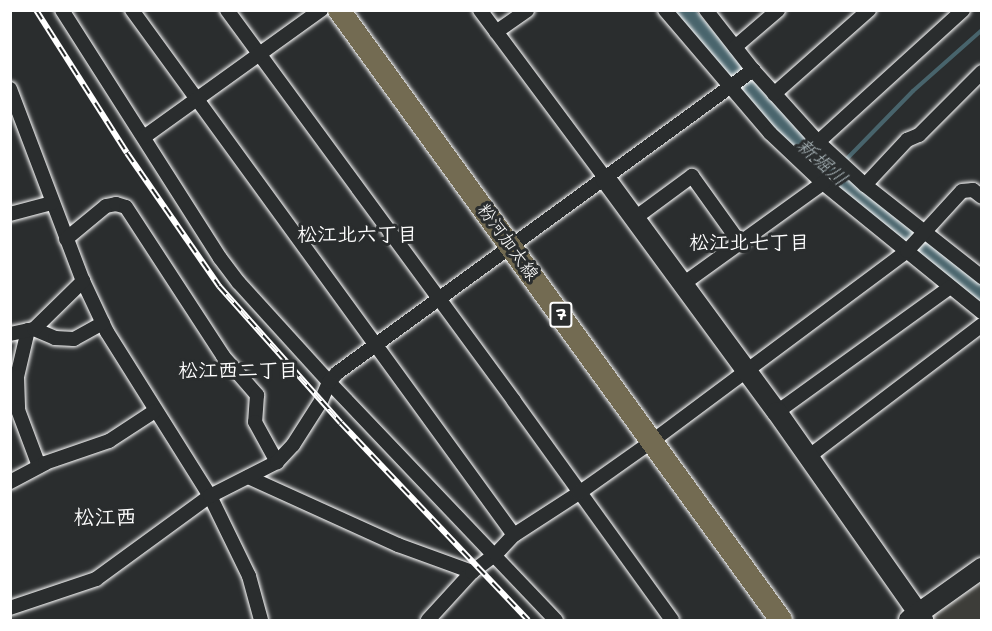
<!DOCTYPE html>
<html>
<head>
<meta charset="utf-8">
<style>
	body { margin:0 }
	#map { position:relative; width:992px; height:631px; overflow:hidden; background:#2a2d2e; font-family:"Shantell Sans","Klee One",sans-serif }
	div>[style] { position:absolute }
	.built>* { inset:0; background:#3d3d39 }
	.stream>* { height:4px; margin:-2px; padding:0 2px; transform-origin:2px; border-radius:2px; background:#48646c }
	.river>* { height:22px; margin:-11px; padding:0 11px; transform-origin:11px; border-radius:11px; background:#48646c }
	.roads { filter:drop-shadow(0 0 2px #fff) drop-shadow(0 0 2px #fff) }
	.street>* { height:14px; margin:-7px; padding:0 7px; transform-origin:7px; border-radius:7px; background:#2a2d2e }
	.secondary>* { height:20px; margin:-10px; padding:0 10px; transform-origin:10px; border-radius:10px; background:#2a2d2e }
	.primary>* { height:22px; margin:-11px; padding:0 11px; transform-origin:11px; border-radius:11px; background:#736b52 }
	.rail>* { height:6px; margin-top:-3px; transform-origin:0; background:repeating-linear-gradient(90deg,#2a2d2e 0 11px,#fff 0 22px); box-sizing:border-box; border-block:2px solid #fff }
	span { translate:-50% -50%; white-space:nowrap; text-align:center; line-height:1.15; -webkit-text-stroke:6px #2a2d2e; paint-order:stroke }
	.shield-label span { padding:2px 4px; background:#2a2d2e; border:2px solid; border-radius:4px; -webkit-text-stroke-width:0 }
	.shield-label { font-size:16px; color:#fff; font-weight:700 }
	.street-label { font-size:18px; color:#fff }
	.water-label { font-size:20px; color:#adb9bd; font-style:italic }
	.neighbourhood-label { font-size:20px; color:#fff; font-weight:700 }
	.quarter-label { font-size:21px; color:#fff; font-weight:700 }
	.frame { position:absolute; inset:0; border:12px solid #fff; pointer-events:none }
</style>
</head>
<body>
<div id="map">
	<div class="built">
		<i style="clip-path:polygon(981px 578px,981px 620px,933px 620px,930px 616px)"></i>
	</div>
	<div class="stream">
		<i style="left:832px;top:174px;width:116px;rotate:-45.7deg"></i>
		<i style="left:913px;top:91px;width:92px;rotate:-41.5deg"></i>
	</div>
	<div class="river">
		<i style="left:681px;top:10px;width:128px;rotate:50.1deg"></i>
		<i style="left:763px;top:108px;width:95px;rotate:43.7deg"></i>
		<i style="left:832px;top:174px;width:192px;rotate:38.7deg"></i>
	</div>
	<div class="roads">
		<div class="street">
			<i style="left:62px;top:10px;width:294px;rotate:57.5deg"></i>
			<i style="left:220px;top:258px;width:31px;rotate:53deg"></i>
			<i style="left:239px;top:283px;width:134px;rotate:47.7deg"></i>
			<i style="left:329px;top:382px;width:329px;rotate:46.4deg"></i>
			<i style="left:132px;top:10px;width:649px;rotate:53.96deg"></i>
			<i style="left:227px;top:10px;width:485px;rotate:53.7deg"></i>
			<i style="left:514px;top:401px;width:270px;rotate:54.2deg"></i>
			<i style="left:480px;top:10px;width:209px;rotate:53.3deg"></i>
			<i style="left:665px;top:10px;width:162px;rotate:49.5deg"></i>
			<i style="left:770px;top:133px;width:73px;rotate:43.3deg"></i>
			<i style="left:823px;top:183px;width:205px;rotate:39.1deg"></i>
			<i style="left:706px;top:10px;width:76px;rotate:51.9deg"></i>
			<i style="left:753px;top:70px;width:97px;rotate:47.9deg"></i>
			<i style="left:818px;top:142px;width:64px;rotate:42.5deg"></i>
			<i style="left:865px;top:185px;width:149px;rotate:38.2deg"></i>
			<i style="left:496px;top:32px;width:38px;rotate:-35deg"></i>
			<i style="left:735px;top:47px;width:57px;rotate:-40.7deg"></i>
			<i style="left:10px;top:89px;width:205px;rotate:69.2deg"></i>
			<i style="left:83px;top:281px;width:56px;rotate:64.8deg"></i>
			<i style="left:107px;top:332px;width:194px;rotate:57.9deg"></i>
			<i style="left:210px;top:496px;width:89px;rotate:64deg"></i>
			<i style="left:249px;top:576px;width:46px;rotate:74.7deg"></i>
			<i style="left:774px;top:94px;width:127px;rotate:-41.5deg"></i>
			<i style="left:144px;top:137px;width:218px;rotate:-35.7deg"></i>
			<i style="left:818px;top:142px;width:196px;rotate:-42.3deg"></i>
			<i style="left:865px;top:185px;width:62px;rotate:-47deg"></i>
			<i style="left:907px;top:140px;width:13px;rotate:-23deg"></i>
			<i style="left:919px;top:135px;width:89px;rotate:-45deg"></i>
			<i style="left:10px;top:214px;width:43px;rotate:-14.7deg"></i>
			<i style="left:635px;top:218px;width:71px;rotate:-36.4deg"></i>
			<i style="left:692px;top:176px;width:82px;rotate:54.4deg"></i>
			<i style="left:66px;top:239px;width:52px;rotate:-39.5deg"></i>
			<i style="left:106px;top:206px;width:10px;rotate:-11deg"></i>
			<i style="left:116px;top:204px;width:10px;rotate:17deg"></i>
			<i style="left:126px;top:207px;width:178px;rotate:56.9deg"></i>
			<i style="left:223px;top:356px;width:52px;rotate:48.9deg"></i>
			<i style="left:257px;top:395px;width:27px;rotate:94deg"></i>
			<i style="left:255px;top:422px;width:46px;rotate:61.2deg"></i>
			<i style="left:683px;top:284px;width:173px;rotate:-35.8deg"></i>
			<i style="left:34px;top:329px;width:23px;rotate:23deg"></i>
			<i style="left:55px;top:338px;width:19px;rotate:3deg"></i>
			<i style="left:74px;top:339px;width:33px;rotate:-29deg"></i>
			<i style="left:28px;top:330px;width:48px;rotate:103.2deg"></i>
			<i style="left:17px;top:377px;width:33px;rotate:88deg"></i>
			<i style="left:18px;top:410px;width:60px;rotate:69.4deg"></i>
			<i style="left:10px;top:334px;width:25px;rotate:-12deg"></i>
			<i style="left:34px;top:329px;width:69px;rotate:-44.4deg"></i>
			<i style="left:777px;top:412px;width:213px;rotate:-35.8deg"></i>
			<i style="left:808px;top:457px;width:218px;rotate:-37.2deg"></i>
			<i style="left:248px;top:477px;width:165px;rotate:24.4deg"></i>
			<i style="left:398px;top:545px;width:79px;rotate:20deg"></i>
			<i style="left:10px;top:482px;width:40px;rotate:-28deg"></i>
			<i style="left:45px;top:463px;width:68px;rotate:-19deg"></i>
			<i style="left:109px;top:441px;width:55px;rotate:-33.1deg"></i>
			<i style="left:10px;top:608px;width:91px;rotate:-18.6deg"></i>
			<i style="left:96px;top:579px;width:141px;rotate:-36.1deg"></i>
			<i style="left:210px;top:496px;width:75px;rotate:-26.9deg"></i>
			<i style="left:277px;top:462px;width:23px;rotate:-47deg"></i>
			<i style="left:293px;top:445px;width:52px;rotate:-57.5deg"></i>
			<i style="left:321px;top:401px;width:21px;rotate:-67deg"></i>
			<i style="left:329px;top:382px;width:12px;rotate:-48deg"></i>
			<i style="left:337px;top:373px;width:515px;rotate:-36.07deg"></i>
			<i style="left:428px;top:620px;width:65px;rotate:-47.5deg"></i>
			<i style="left:472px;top:572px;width:30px;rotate:-37deg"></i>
			<i style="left:496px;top:554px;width:26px;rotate:-47deg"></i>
			<i style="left:514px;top:535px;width:77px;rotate:-32.9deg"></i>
			<i style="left:579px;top:493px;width:88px;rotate:-35.3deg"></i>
			<i style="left:651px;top:442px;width:319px;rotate:-36.7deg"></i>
			<i style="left:907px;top:251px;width:81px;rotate:-47.5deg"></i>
			<i style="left:962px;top:191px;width:11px;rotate:-5deg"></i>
			<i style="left:973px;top:190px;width:11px;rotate:38deg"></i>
		</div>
		<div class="secondary">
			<i style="left:605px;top:178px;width:290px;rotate:53.7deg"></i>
			<i style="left:777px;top:412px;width:254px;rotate:54.9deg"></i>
			<i style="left:909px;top:620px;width:90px;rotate:-35.5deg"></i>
		</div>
		<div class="primary">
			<i style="left:339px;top:10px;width:753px;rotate:54.07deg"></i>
		</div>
	</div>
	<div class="rail">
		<i style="left:36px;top:10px;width:169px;rotate:57.5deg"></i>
		<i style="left:127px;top:153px;width:162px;rotate:55.3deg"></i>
		<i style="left:219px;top:286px;width:183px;rotate:48.3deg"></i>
		<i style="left:341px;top:423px;width:272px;rotate:46.5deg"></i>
	</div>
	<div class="shield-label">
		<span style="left:561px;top:315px">7</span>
	</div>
	<div class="street-label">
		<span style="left:508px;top:242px;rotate:54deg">粉河加太線</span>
	</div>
	<div class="water-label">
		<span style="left:822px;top:162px;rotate:42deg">新堀川</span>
	</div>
	<div class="neighbourhood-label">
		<span style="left:357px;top:234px">松江北六丁目</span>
		<span style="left:749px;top:242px">松江北七丁目</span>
		<span style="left:238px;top:370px">松江西二丁目</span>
	</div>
	<div class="quarter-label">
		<span style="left:105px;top:517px">松江西</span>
	</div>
	<div class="frame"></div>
</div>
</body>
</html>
